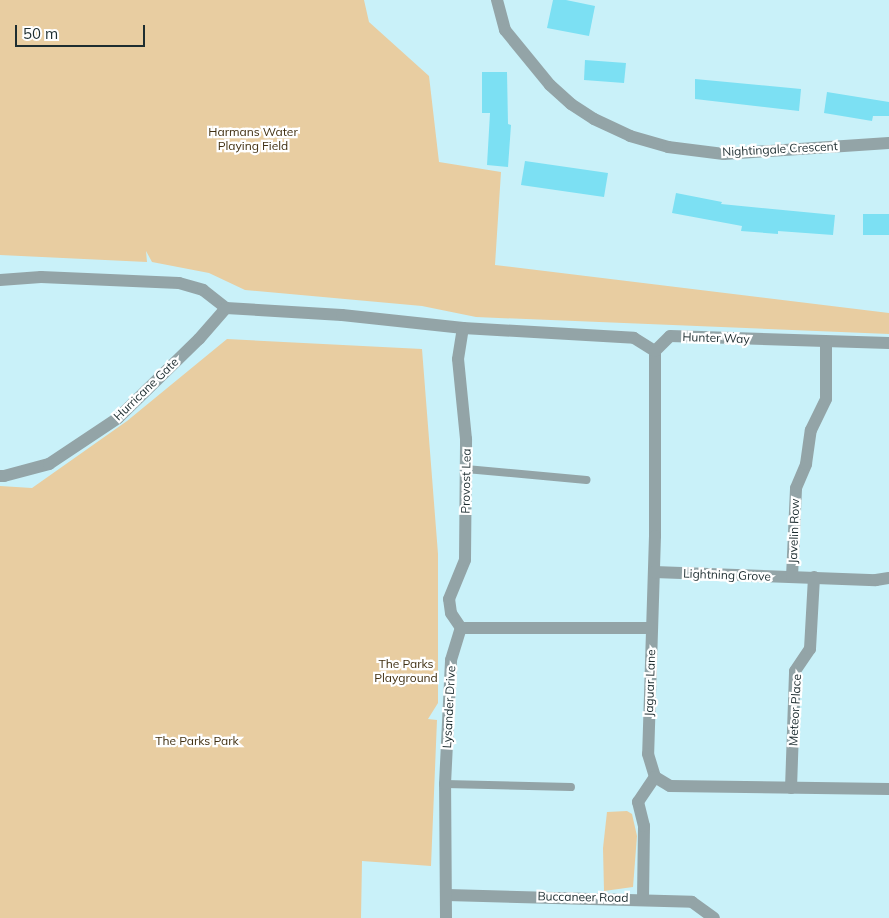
<!DOCTYPE html>
<html>
<head>
<meta charset="utf-8">
<style>
	body { margin:0 }
	#map { position:relative; width:889px; height:918px; overflow:hidden; background:#c9f1f9; font-family:Mulish,sans-serif }
	div>[style] { position:absolute }
	.green>* { inset:0; background:#e8cda1 }
	.building>* { inset:0; background:#7ce0f3 }
	.lane>* { height:8px; margin:-4px; padding:0 4px; transform-origin:4px; border-radius:4px; background:#93a4a7 }
	.street>* { height:12px; margin:-6px; padding:0 6px; transform-origin:6px; border-radius:6px; background:#93a4a7 }
	span { translate:-50% -50%; white-space:nowrap; text-align:center; line-height:1.15; -webkit-text-stroke:4.5px #fff; paint-order:stroke }
	.park-label { font-size:12px; color:#402f11 }
	.street-label { font-size:12px; color:#1d2d30 }
	.scale { position:absolute; left:15px; top:25px; width:130px; height:22px; box-sizing:border-box; border:2px solid #1d2d30; border-top:0; padding-left:6px; font-size:15px; line-height:18px; white-space:nowrap; color:#1d2d30; -webkit-text-stroke:4px #fff; paint-order:stroke }
</style>
</head>
<body>
<div id="map">
	<div class="green">
		<i style="clip-path:polygon(0 0,364px 0,369px 22px,429px 76px,439px 162px,501px 172px,495px 265px,889px 313px,889px 334px,476px 317px,422px 306px,245px 290px,209px 273px,152px 262px,146px 251px,147px 262px,0 255px)"></i>
		<i style="clip-path:polygon(227px 339px,422px 349px,438px 554px,438px 703px,428px 719px,437px 720px,431px 866px,362px 861px,361px 918px,0 918px,0 486px,32px 488px,127px 421px)"></i>
		<i style="clip-path:polygon(627px 811px,632px 814px,637px 836px,633px 887px,604px 891px,603px 848px,607px 812px)"></i>
	</div>
	<div class="building">
		<i style="clip-path:polygon(553px 0,566px 0,595px 6px,589px 36px,547px 28px)"></i>
		<i style="clip-path:polygon(585px 60px,626px 63px,624px 83px,584px 80px)"></i>
		<i style="clip-path:polygon(482px 72px,507px 72px,508px 124px,511px 125px,508px 167px,487px 165px,490px 113px,482px 113px)"></i>
		<i style="clip-path:polygon(695px 79px,801px 89px,799px 111px,695px 99px)"></i>
		<i style="clip-path:polygon(827px 92px,889px 102px,889px 116px,873px 116px,872px 121px,824px 113px)"></i>
		<i style="clip-path:polygon(525px 161px,608px 173px,604px 197px,521px 185px)"></i>
		<i style="clip-path:polygon(676px 193px,722px 202px,721px 204px,835px 215px,833px 235px,778px 231px,778px 234px,741px 231px,742px 226px,672px 213px)"></i>
		<i style="clip-path:polygon(863px 214px,889px 214px,889px 235px,863px 235px)"></i>
	</div>
	<div class="lane">
		<i style="left:466px;top:469px;width:121px;rotate:5.2deg"></i>
		<i style="left:445px;top:784px;width:126px;rotate:1.4deg"></i>
	</div>
	<div class="street">
		<i style="left:497px;top:0;width:31px;rotate:75deg"></i>
		<i style="left:505px;top:30px;width:71px;rotate:50.7deg"></i>
		<i style="left:550px;top:85px;width:28px;rotate:42deg"></i>
		<i style="left:571px;top:104px;width:27px;rotate:33deg"></i>
		<i style="left:594px;top:119px;width:40px;rotate:25deg"></i>
		<i style="left:630px;top:136px;width:40px;rotate:16deg"></i>
		<i style="left:668px;top:147px;width:56px;rotate:7.1deg"></i>
		<i style="left:724px;top:154px;width:165px;rotate:-3.8deg"></i>
		<i style="left:0;top:280px;width:41px;rotate:-4.2deg"></i>
		<i style="left:41px;top:277px;width:138px;rotate:2.5deg"></i>
		<i style="left:179px;top:283px;width:25px;rotate:16deg"></i>
		<i style="left:203px;top:290px;width:29px;rotate:38deg"></i>
		<i style="left:226px;top:308px;width:116px;rotate:3.5deg"></i>
		<i style="left:342px;top:315px;width:122px;rotate:6.1deg"></i>
		<i style="left:463px;top:328px;width:171px;rotate:3.3deg"></i>
		<i style="left:634px;top:338px;width:25px;rotate:32deg"></i>
		<i style="left:655px;top:351px;width:185px;rotate:90deg"></i>
		<i style="left:655px;top:536px;width:218px;rotate:91.8deg"></i>
		<i style="left:648px;top:754px;width:24px;rotate:73deg"></i>
		<i style="left:655px;top:777px;width:17px;rotate:31deg"></i>
		<i style="left:670px;top:786px;width:219px;rotate:0.8deg"></i>
		<i style="left:655px;top:351px;width:21px;rotate:-45deg"></i>
		<i style="left:670px;top:336px;width:219px;rotate:1.8deg"></i>
		<i style="left:0;top:476px;width:4px"></i>
		<i style="left:4px;top:476px;width:47px;rotate:-14.9deg"></i>
		<i style="left:49px;top:464px;width:83px;rotate:-33.7deg"></i>
		<i style="left:118px;top:418px;width:113px;rotate:-44.3deg"></i>
		<i style="left:199px;top:339px;width:41px;rotate:-48.9deg"></i>
		<i style="left:654px;top:572px;width:222px;rotate:2.1deg"></i>
		<i style="left:876px;top:580px;width:13px;rotate:-9deg"></i>
		<i style="left:792px;top:577px;width:89px;rotate:-87.4deg"></i>
		<i style="left:796px;top:488px;width:26px;rotate:-67deg"></i>
		<i style="left:806px;top:464px;width:34px;rotate:-82deg"></i>
		<i style="left:811px;top:430px;width:34px;rotate:-64deg"></i>
		<i style="left:826px;top:399px;width:57px;rotate:-90deg"></i>
		<i style="left:461px;top:628px;width:18px;rotate:-124deg"></i>
		<i style="left:451px;top:613px;width:14px;rotate:-98deg"></i>
		<i style="left:449px;top:599px;width:42px;rotate:-67.7deg"></i>
		<i style="left:465px;top:560px;width:121px;rotate:-89.5deg"></i>
		<i style="left:466px;top:439px;width:80px;rotate:-95.7deg"></i>
		<i style="left:458px;top:359px;width:31px;rotate:-81deg"></i>
		<i style="left:791px;top:788px;width:117px;rotate:-88deg"></i>
		<i style="left:795px;top:671px;width:27px;rotate:-56deg"></i>
		<i style="left:810px;top:649px;width:72px;rotate:-86.8deg"></i>
		<i style="left:447px;top:895px;width:245px;rotate:1.6deg"></i>
		<i style="left:692px;top:902px;width:27px;rotate:36deg"></i>
		<i style="left:643px;top:899px;width:73px;rotate:-89.2deg"></i>
		<i style="left:644px;top:826px;width:25px;rotate:-104deg"></i>
		<i style="left:638px;top:802px;width:30px;rotate:-56deg"></i>
		<i style="left:446px;top:918px;width:134px;rotate:-90.4deg"></i>
		<i style="left:445px;top:784px;width:124px;rotate:-87.2deg"></i>
		<i style="left:451px;top:660px;width:34px;rotate:-73deg"></i>
		<i style="left:461px;top:628px;width:191px"></i>
	</div>
	<div class="park-label">
		<span style="left:253px;top:139px">Harmans Water<br>Playing Field</span>
		<span style="left:406px;top:671px">The Parks<br>Playground</span>
		<span style="left:197px;top:741px">The Parks Park</span>
	</div>
	<div class="street-label">
		<span style="left:780px;top:149px;rotate:-3deg">Nightingale Crescent</span>
		<span style="left:716px;top:338px;rotate:2deg">Hunter Way</span>
		<span style="left:146px;top:389px;rotate:-44deg">Hurricane Gate</span>
		<span style="left:466px;top:481px;rotate:-89deg">Provost Lea</span>
		<span style="left:794px;top:531px;rotate:-88deg">Javelin Row</span>
		<span style="left:727px;top:575px;rotate:2deg">Lightning Grove</span>
		<span style="left:650px;top:683px;rotate:-88deg">Jaguar Lane</span>
		<span style="left:449px;top:707px;rotate:-87deg">Lysander Drive</span>
		<span style="left:795px;top:710px;rotate:-87deg">Meteor Place</span>
		<span style="left:583px;top:897px;rotate:1deg">Buccaneer Road</span>
	</div>
	<div class="scale">50 m</div>
</div>
</body>
</html>
